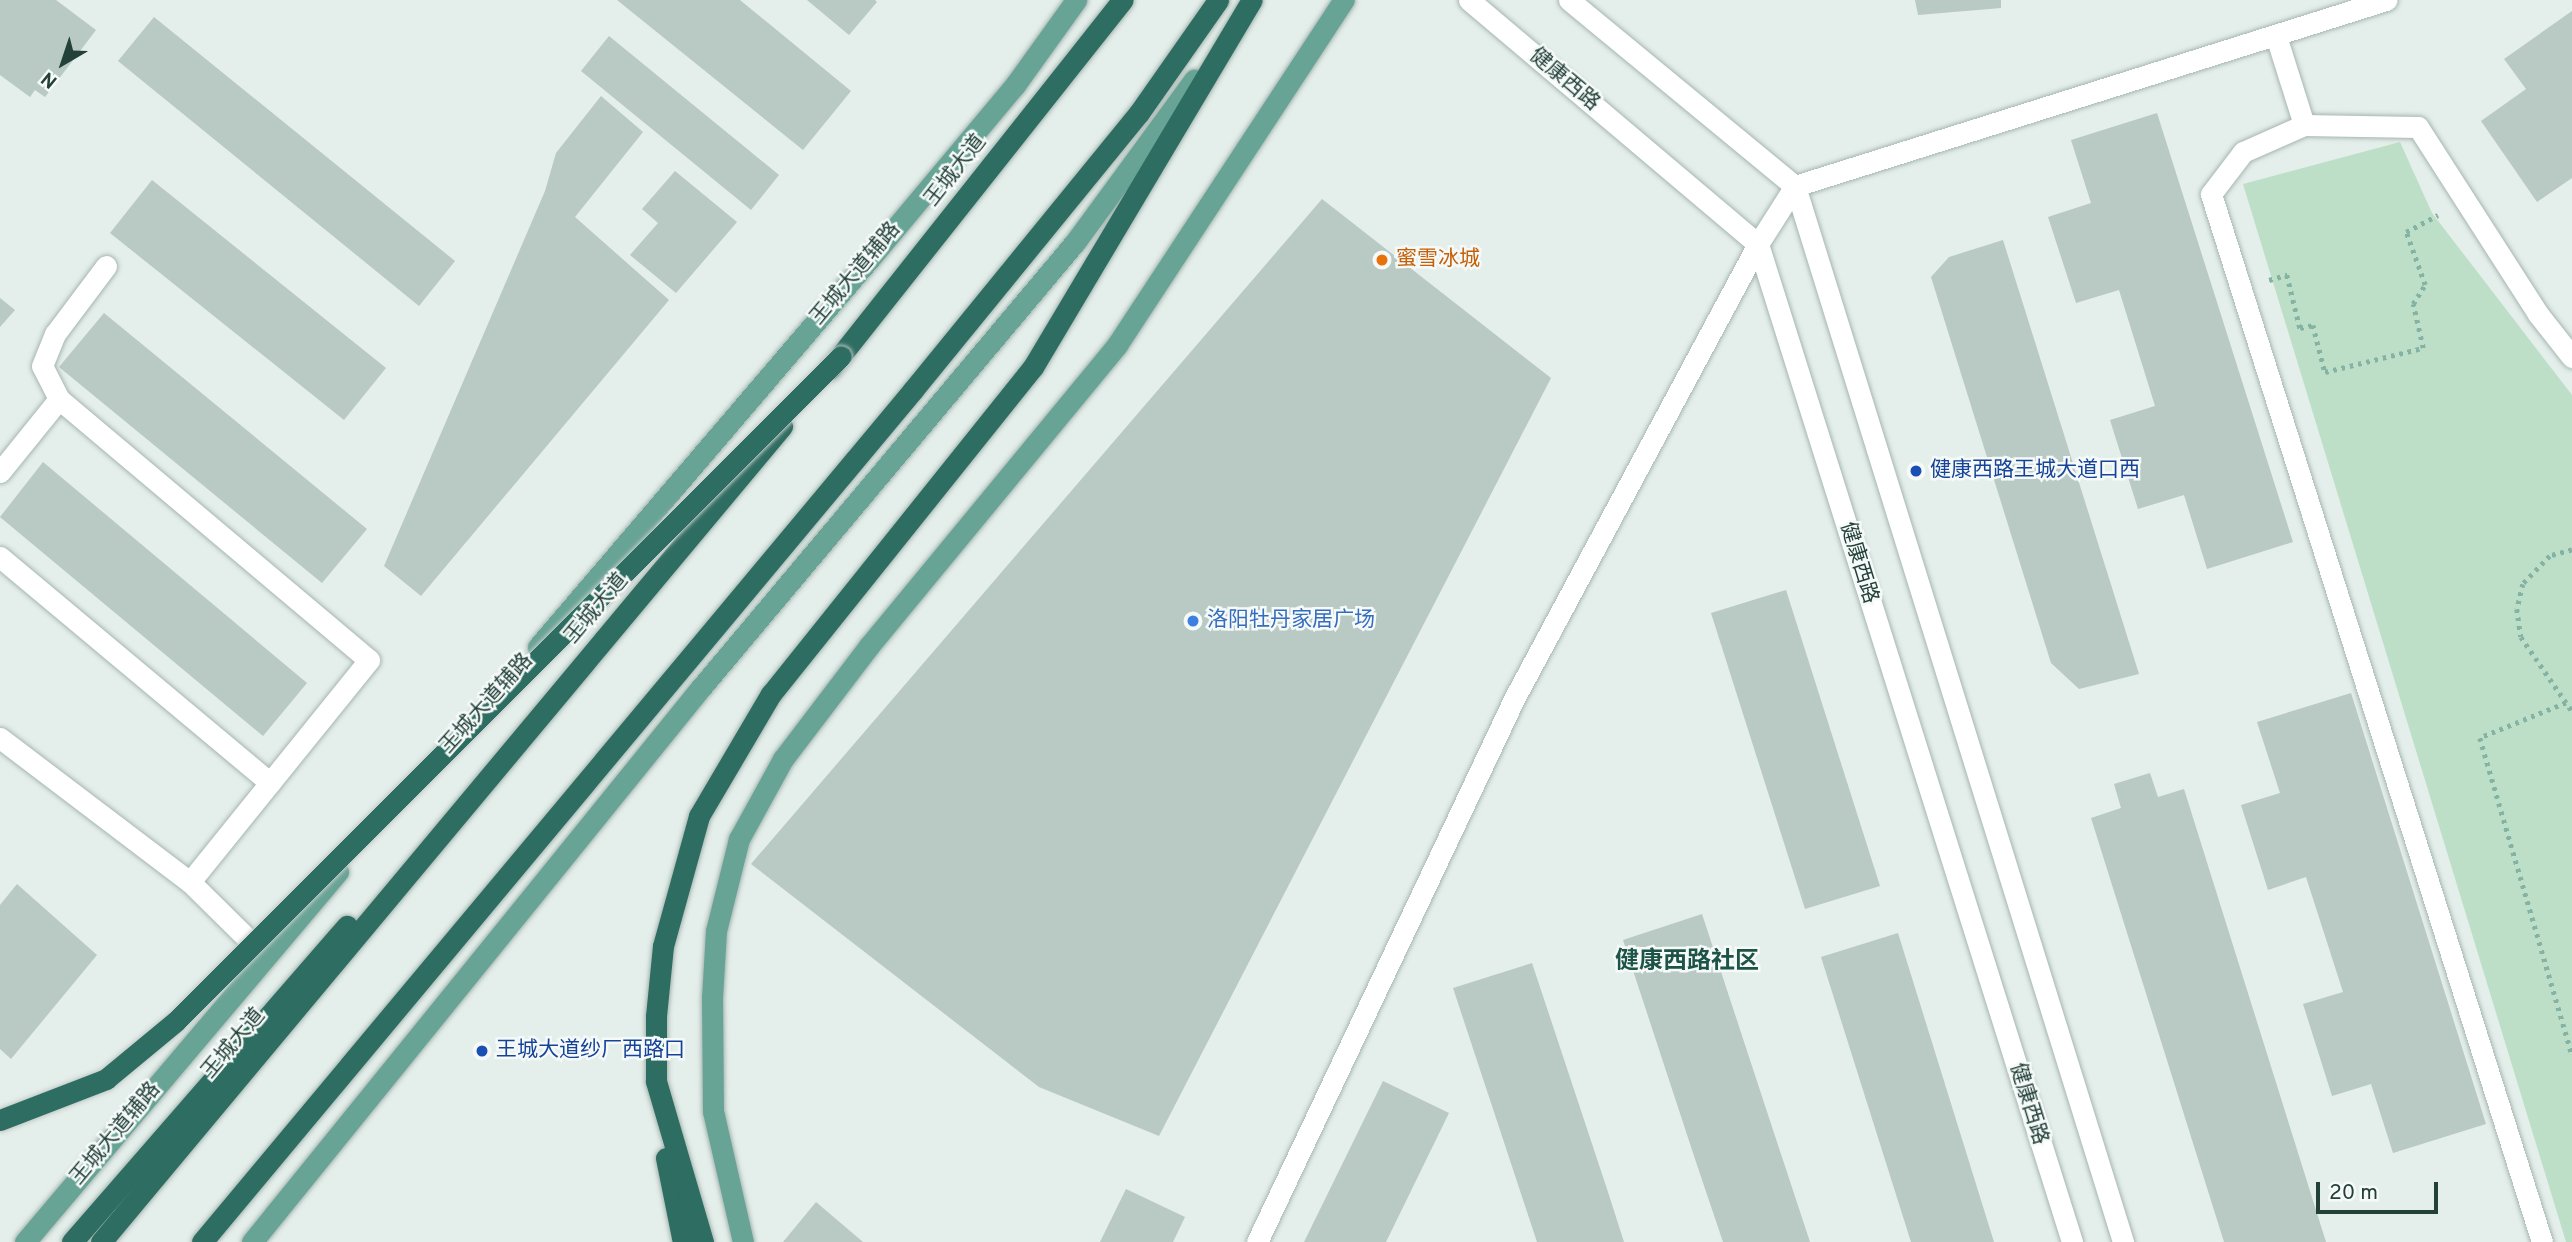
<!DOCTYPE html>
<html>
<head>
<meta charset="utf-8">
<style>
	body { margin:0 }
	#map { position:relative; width:2572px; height:1242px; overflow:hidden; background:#e4eeea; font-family:Overpass,"Noto Sans SC",sans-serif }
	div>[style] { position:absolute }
	.green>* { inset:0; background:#bddfc7 }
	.building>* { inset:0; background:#b9c9c3 }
	.path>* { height:4.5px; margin-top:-2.25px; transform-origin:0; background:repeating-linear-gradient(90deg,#84b2a4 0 3.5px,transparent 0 8.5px) }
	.roads { filter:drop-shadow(0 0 2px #a6b6b1) drop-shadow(0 0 2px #a6b6b1) }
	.minor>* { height:21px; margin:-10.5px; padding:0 10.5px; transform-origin:10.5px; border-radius:10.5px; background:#fff }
	.major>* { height:21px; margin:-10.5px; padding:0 10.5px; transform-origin:10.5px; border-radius:10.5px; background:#68a496 }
	.highway>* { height:21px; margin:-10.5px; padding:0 10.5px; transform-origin:10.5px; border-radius:10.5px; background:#2e6d61 }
	.bridges { filter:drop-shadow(0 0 2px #c1cac8) drop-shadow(0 0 2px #c1cac8) }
	.highway-bridge>* { height:21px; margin:-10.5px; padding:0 10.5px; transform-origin:10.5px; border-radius:10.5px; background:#2e6d61 }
	.dots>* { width:19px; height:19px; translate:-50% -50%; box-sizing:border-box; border:4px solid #f5faf8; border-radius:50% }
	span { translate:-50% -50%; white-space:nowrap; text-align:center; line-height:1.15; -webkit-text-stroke:5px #f5faf8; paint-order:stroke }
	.street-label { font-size:21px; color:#234039 }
	.food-label { font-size:21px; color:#c56008 }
	.left { translate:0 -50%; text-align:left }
	.transit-label { font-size:21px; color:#164399 }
	.shop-label { font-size:21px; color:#366cbe }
	.quarter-label { font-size:24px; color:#1e5347; font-weight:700 }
	.north { position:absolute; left:28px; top:28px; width:70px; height:70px; -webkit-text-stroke:5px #f5faf8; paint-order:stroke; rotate:219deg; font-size:19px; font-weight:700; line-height:28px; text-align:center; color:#234039 }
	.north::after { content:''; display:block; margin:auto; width:24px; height:32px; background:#234039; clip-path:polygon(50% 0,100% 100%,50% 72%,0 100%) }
	.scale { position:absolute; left:2316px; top:1182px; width:122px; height:32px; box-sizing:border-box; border:4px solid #234039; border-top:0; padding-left:9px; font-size:21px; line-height:24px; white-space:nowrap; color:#234039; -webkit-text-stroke:5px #f5faf8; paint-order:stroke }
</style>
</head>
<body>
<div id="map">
	<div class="green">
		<i style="clip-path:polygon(2400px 142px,2432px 213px,2572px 395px,2572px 1242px,2566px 1242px,2243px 184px)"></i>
	</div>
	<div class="building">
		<i style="clip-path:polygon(0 0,56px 0,96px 30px,45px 97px,35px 90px,30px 97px,0 75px)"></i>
		<i style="clip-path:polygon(617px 0,740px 0,851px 91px,803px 150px)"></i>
		<i style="clip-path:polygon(807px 0,875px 0,877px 2px,849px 35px)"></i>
		<i style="clip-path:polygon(1915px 0,2001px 0,2001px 8px,1918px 15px)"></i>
		<i style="clip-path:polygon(2572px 11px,2572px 178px,2537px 202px,2481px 121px,2526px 89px,2504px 59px)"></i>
		<i style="clip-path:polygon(154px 17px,455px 261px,419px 306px,118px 61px)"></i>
		<i style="clip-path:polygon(609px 36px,779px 175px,751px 210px,581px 71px)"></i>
		<i style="clip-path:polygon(601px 96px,643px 132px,575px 217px,669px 300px,421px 596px,384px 566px,545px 191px,556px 153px)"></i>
		<i style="clip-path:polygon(2157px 113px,2293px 542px,2207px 569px,2184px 495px,2138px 509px,2110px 420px,2155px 406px,2119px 290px,2076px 303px,2048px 217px,2091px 203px,2071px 140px)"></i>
		<i style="clip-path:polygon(675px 171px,737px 222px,676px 293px,630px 255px,658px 223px,642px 209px)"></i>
		<i style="clip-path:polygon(152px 180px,386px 368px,344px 420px,110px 233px)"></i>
		<i style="clip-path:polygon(1322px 199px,1551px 378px,1159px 1136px,1039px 1087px,751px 864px)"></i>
		<i style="clip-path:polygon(2003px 240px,2139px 674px,2079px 689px,2051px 663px,1931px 277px,1949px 257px)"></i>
		<i style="clip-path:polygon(0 298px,15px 310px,0 327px)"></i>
		<i style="clip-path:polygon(104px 313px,367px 529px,322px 583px,59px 367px)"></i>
		<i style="clip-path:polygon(43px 462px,307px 683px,263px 736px,0 517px)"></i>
		<i style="clip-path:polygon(1786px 590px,1880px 886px,1805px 909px,1711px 613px)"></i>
		<i style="clip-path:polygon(2351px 693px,2486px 1124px,2393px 1153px,2371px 1084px,2332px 1096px,2303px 1004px,2343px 992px,2306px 877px,2268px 890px,2241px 805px,2280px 793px,2257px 722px)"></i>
		<i style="clip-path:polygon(2150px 773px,2158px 797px,2184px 789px,2326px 1242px,2224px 1242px,2091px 818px,2121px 808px,2114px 784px)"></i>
		<i style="clip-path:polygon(17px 884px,97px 955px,11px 1059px,0 1049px,0 905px)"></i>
		<i style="clip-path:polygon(1702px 914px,1774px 1133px,1810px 1242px,1723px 1242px,1695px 1159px,1623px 940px)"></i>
		<i style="clip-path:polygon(1898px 933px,1994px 1242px,1911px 1242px,1821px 957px)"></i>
		<i style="clip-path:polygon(1532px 963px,1607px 1189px,1624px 1242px,1537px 1242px,1453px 988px)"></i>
		<i style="clip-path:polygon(1383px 1081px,1449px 1113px,1386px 1242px,1304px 1242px)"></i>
		<i style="clip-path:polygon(1126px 1189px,1185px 1217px,1173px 1242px,1100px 1242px)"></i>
		<i style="clip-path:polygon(816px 1202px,863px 1242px,783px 1242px)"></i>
	</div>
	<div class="path">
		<i style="left:2269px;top:280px;width:19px;rotate:-16deg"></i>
		<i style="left:2287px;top:275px;width:55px;rotate:76.2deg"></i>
		<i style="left:2300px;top:328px;width:13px;rotate:-13deg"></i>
		<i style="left:2313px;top:325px;width:49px;rotate:75.7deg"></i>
		<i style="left:2325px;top:372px;width:101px;rotate:-13.8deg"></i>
		<i style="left:2423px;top:348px;width:45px;rotate:-102.8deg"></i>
		<i style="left:2413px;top:304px;width:22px;rotate:-58deg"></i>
		<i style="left:2425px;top:285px;width:56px;rotate:-109.7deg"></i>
		<i style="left:2406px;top:232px;width:36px;rotate:-28deg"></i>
		<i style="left:2572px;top:550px;width:23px;rotate:165deg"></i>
		<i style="left:2550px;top:556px;width:39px;rotate:134deg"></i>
		<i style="left:2523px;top:584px;width:26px;rotate:103deg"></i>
		<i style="left:2517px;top:609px;width:28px;rotate:82deg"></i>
		<i style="left:2521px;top:637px;width:90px;rotate:55.4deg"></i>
		<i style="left:2566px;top:703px;width:93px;rotate:157.9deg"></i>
		<i style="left:2480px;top:738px;width:329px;rotate:73.8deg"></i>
	</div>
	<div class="roads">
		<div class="minor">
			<i style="left:1469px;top:0;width:378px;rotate:40.2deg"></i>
			<i style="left:1758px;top:244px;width:1046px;rotate:72.53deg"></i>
			<i style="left:1569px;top:0;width:293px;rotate:39.5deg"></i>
			<i style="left:1795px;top:186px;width:1106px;rotate:72.74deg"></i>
			<i style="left:2276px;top:36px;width:93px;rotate:72.5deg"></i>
			<i style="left:59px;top:399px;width:405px;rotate:40.1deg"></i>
			<i style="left:369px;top:660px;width:285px;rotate:128.9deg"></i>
			<i style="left:0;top:472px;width:94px;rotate:-51.1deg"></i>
			<i style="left:59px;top:399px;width:37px;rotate:-117deg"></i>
			<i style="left:42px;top:366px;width:35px;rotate:-68deg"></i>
			<i style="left:55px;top:334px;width:85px;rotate:-53.1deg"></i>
			<i style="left:0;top:557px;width:352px;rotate:39.9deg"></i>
			<i style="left:0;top:738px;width:238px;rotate:37.2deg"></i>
			<i style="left:190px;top:882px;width:104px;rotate:44.6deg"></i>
			<i style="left:1257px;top:1242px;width:603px;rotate:-64.67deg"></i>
			<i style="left:1515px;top:697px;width:514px;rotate:-61.79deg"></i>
			<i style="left:1758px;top:244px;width:69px;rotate:-57.5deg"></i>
			<i style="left:1795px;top:186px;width:620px;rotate:-17.47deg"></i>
			<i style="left:2542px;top:1242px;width:1099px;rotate:-107.53deg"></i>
			<i style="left:2211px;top:194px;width:53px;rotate:-52.7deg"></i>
			<i style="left:2243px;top:152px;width:67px;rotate:-23.9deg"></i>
			<i style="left:2304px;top:125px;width:114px;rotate:1deg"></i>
			<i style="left:2418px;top:127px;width:222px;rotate:57.3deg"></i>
			<i style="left:2538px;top:314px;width:55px;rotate:51.7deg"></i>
		</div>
		<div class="major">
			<i style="left:538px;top:647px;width:514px;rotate:-49.5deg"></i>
			<i style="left:872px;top:256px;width:223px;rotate:-50.1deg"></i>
			<i style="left:1015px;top:85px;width:105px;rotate:-54.3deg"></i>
			<i style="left:25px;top:1242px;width:485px;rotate:-49.8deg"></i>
			<i style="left:252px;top:1242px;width:710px;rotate:-51deg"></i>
			<i style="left:699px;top:690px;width:586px;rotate:-49.98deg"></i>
			<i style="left:1076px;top:241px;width:200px;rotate:-53.8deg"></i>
			<i style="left:743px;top:1242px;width:134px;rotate:-102.9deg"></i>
			<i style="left:713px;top:1111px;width:113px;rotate:-90.5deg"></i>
			<i style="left:712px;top:998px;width:67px;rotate:-86.6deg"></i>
			<i style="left:716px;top:931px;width:95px;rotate:-76deg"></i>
			<i style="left:739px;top:839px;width:91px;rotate:-61.2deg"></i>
			<i style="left:783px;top:759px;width:142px;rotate:-52.7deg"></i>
			<i style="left:869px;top:646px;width:390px;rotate:-50.5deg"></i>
			<i style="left:1117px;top:345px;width:413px;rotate:-56.7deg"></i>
		</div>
		<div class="highway">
			<i style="left:830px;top:369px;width:471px;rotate:-51.6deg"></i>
			<i style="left:666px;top:1158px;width:86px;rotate:78.6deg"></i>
			<i style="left:72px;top:1242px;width:419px;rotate:-49deg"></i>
			<i style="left:101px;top:1242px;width:1063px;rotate:-50.15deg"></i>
			<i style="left:202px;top:1242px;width:1110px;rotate:-50.15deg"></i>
			<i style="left:913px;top:390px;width:357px;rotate:-50.8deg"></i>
			<i style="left:1139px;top:113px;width:138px;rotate:-55deg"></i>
			<i style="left:703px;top:1242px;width:168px;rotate:-106.3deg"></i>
			<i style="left:656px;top:1081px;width:65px;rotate:-90deg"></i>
			<i style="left:656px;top:1016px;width:70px;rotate:-84.3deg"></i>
			<i style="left:663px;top:946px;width:135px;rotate:-74.5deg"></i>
			<i style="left:699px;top:816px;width:142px;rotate:-59.5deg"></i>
			<i style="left:771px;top:694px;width:419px;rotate:-51.3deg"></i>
			<i style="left:1033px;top:367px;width:427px;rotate:-59.2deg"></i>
		</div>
	</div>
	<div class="bridges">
		<div class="highway-bridge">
			<i style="left:0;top:1120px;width:114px;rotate:-21.1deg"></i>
			<i style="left:106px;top:1079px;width:91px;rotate:-39.6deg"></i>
			<i style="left:176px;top:1021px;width:940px;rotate:-45deg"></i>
		</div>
	</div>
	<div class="dots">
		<i style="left:1382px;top:260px;background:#e8710a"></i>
		<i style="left:1916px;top:471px;background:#1a4fb4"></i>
		<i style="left:1193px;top:621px;background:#3f7fe0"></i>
		<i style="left:482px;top:1051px;background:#1a4fb4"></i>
	</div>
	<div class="street-label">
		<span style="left:1564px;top:80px;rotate:40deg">健康西路</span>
		<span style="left:956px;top:171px;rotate:-52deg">王城大道</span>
		<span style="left:856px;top:274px;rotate:-50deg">王城大道辅路</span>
		<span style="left:1858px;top:563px;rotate:73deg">健康西路</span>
		<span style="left:597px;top:609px;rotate:-50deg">王城大道</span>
		<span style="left:487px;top:704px;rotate:-48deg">王城大道辅路</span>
		<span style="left:234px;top:1044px;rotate:-50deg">王城大道</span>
		<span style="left:2028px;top:1104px;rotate:73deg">健康西路</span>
		<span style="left:116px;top:1134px;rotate:-50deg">王城大道辅路</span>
	</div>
	<div class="food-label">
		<span class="left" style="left:1396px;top:260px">蜜雪冰城</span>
	</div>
	<div class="transit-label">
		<span class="left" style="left:1930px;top:471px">健康西路王城大道口西</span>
		<span class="left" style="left:496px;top:1051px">王城大道纱厂西路口</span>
	</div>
	<div class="shop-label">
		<span class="left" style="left:1207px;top:621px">洛阳牡丹家居广场</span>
	</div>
	<div class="quarter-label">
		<span style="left:1687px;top:963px">健康西路社区</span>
	</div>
	<div class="north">N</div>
	<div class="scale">20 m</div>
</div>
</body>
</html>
